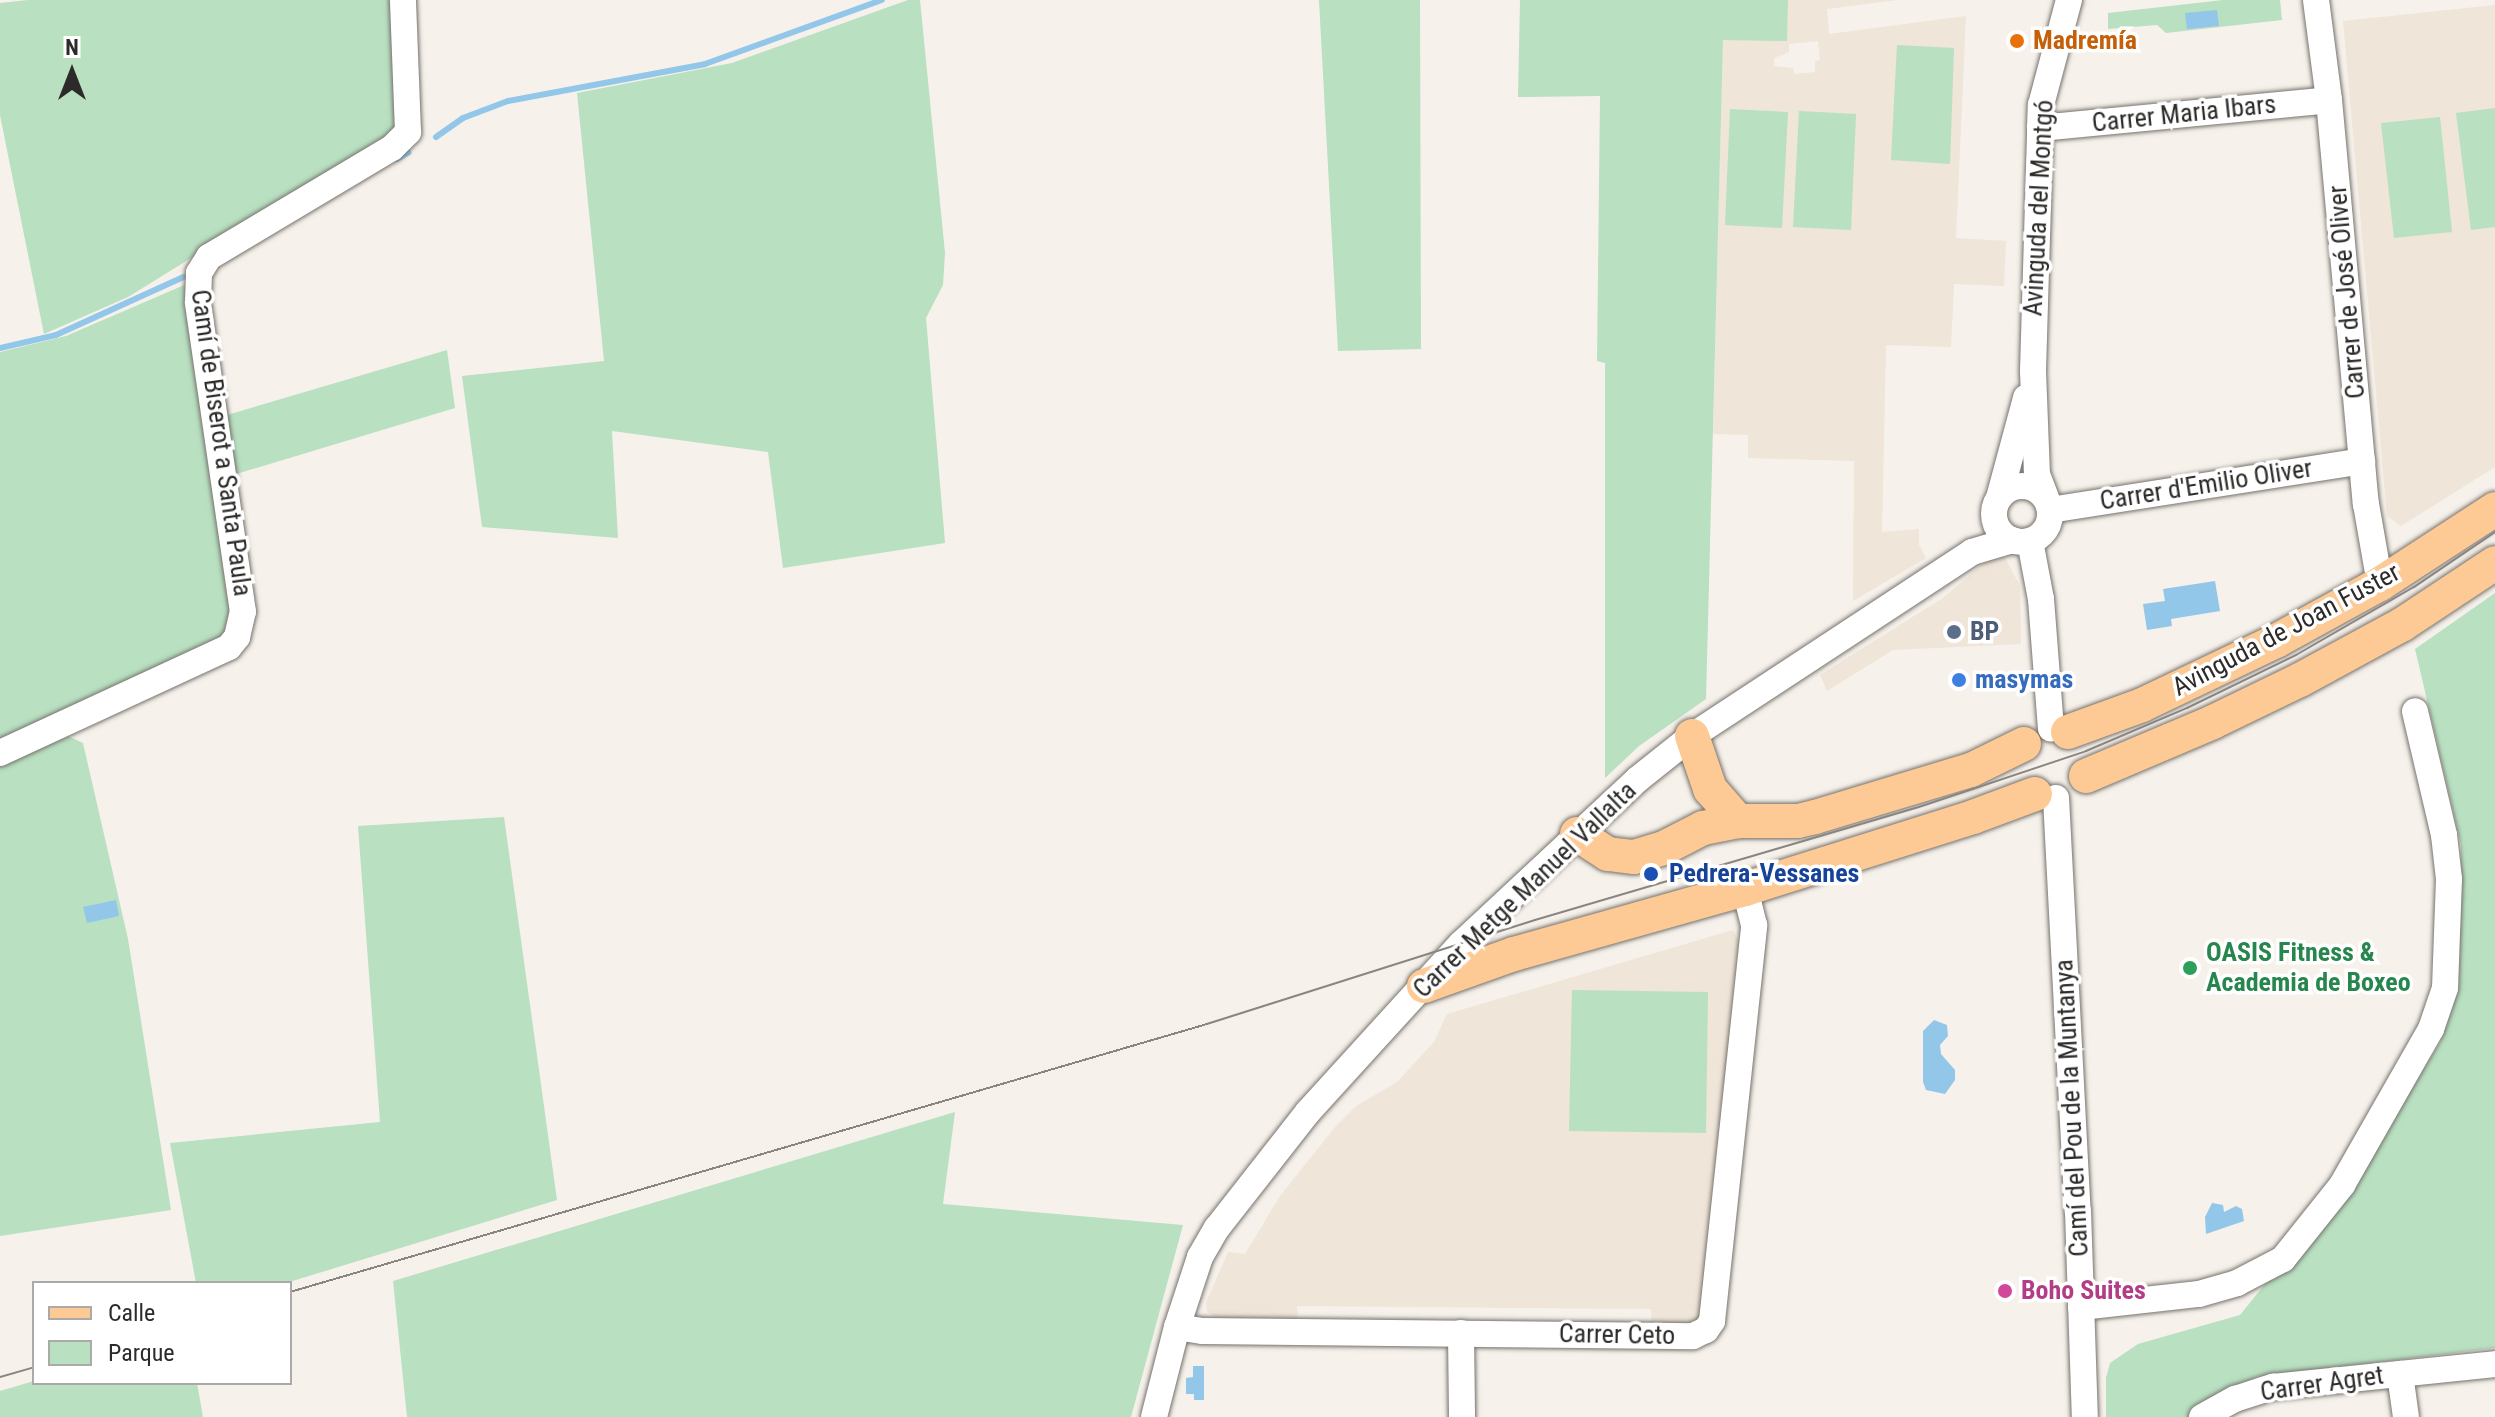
<!DOCTYPE html>
<html>
<head>
<meta charset="utf-8">
<style>
	body { margin:0 }
	#map { position:relative; width:2495px; height:1417px; overflow:hidden; background:#f6f1eb; font-family:"Roboto Condensed",sans-serif }
	div>[style] { position:absolute }
	.built>* { inset:0; background:#efe5d8 }
	.green>* { inset:0; background:#b8e0c1 }
	.water>* { inset:0; background:#92c7e9 }
	.stream>* { height:6px; margin:-3px; padding:0 3px; transform-origin:3px; border-radius:3px; background:#92c7e9 }
	.roads { filter:drop-shadow(0 0 2px #76726c) drop-shadow(0 0 2px #76726c) }
	.minor>* { height:26px; margin:-13px; padding:0 13px; transform-origin:13px; border-radius:13px; background:#fff }
	.minor>.ring { margin:-13px; padding:0; box-sizing:content-box; background:none; border:26px solid #fff; border-radius:50% }
	.major>* { height:34px; margin:-17px; padding:0 17px; transform-origin:17px; border-radius:17px; background:#fdc994 }
	.tram>* { height:2px; margin:-1px; padding:0 1px; transform-origin:1px; border-radius:1px; background:#898581 }
	.dots>* { width:22px; height:22px; translate:-50% -50%; box-sizing:border-box; border:4px solid #fff; border-radius:50% }
	span { translate:-50% -50%; white-space:nowrap; text-align:center; line-height:1.15; -webkit-text-stroke:7px #fff; paint-order:stroke }
	.food-label { font-size:26px; color:#c56008; font-weight:700 }
	.left { translate:0 -50%; text-align:left }
	.street-label { font-size:26px; color:#2d2b29 }
	.service-label { font-size:26px; color:#4e5e75; font-weight:700 }
	.shop-label { font-size:26px; color:#366cbe; font-weight:700 }
	.transit-label { font-size:26px; color:#164399; font-weight:700 }
	.leisure-label { font-size:26px; color:#27864d; font-weight:700 }
	.hotel-label { font-size:26px; color:#b23c85; font-weight:700 }
	.legend { position:absolute; left:32px; top:1281px; width:260px; height:104px; box-sizing:border-box; background:#fff; border:2px solid #abaaa9; margin:0; padding:10px 14px; list-style:none; font-size:24px; color:#2d2b29 }
	.legend li { display:flex; align-items:center; gap:16px; height:40px }
	.legend b { width:40px; border:2px solid #abaaa9 }
	.north { position:absolute; left:32px; top:32px; width:80px; height:80px; -webkit-text-stroke:6px #fff; paint-order:stroke; rotate:0deg; font-size:22px; font-weight:700; line-height:32px; text-align:center; color:#2d2b29 }
	.north::after { content:''; display:block; margin:auto; width:28px; height:36px; background:#2d2b29; clip-path:polygon(50% 0,100% 100%,50% 72%,0 100%) }
</style>
</head>
<body>
<div id="map">
	<div class="built">
		<i style="clip-path:polygon(evenodd,1724px 0,1897px 0,1827px 9px,1829px 34px,1966px 16px,1956px 238px,2006px 241px,2004px 286px,1954px 284px,1951px 347px,1886px 345px,1882px 532px,1919px 529px,1919px 545px,1926px 558px,1853px 601px,1854px 461px,1748px 458px,1748px 435px,1713px 434px,1724px 0,1818px 41px,1820px 60px,1815px 61px,1815px 72px,1794px 74px,1793px 68px,1774px 66px,1774px 58px,1789px 52px,1789px 44px,1818px 41px)"></i>
		<i style="clip-path:polygon(2495px 5px,2495px 467px,2401px 526px,2387px 516px,2343px 21px)"></i>
		<i style="clip-path:polygon(2004px 556px,2020px 586px,2021px 644px,1893px 650px,1827px 691px,1820px 675px,1943px 598px,1987px 560px)"></i>
		<i style="clip-path:polygon(1733px 930px,1739px 941px,1703px 1315px,1694px 1325px,1652px 1324px,1651px 1309px,1297px 1306px,1298px 1320px,1219px 1319px,1207px 1312px,1206px 1303px,1228px 1252px,1245px 1254px,1280px 1196px,1336px 1126px,1355px 1107px,1397px 1082px,1434px 1042px,1447px 1014px)"></i>
	</div>
	<div class="green">
		<i style="clip-path:polygon(28px 0,396px 0,402px 119px,384px 139px,128px 297px,44px 334px,0 115px,0 3px)"></i>
		<i style="clip-path:polygon(908px 0,920px 0,945px 253px,943px 285px,926px 318px,945px 543px,783px 568px,768px 452px,612px 431px,618px 538px,482px 527px,462px 376px,604px 361px,577px 93px,732px 63px)"></i>
		<i style="clip-path:polygon(1319px 0,1420px 0,1421px 349px,1338px 351px)"></i>
		<i style="clip-path:polygon(1520px 0,1788px 0,1787px 41px,1723px 40px,1706px 699px,1639px 746px,1605px 778px,1605px 363px,1597px 361px,1600px 96px,1518px 97px)"></i>
		<i style="clip-path:polygon(2223px 0,2280px 0,2282px 20px,2166px 33px,2157px 25px,2108px 29px,2108px 13px)"></i>
		<i style="clip-path:polygon(1897px 45px,1954px 48px,1950px 164px,1891px 160px)"></i>
		<i style="clip-path:polygon(2495px 108px,2495px 227px,2471px 230px,2456px 113px)"></i>
		<i style="clip-path:polygon(1730px 109px,1788px 112px,1782px 228px,1725px 225px)"></i>
		<i style="clip-path:polygon(1799px 111px,1856px 114px,1851px 230px,1793px 227px)"></i>
		<i style="clip-path:polygon(2440px 117px,2452px 232px,2394px 238px,2381px 123px)"></i>
		<i style="clip-path:polygon(189px 283px,237px 629px,0 748px,0 352px,66px 336px)"></i>
		<i style="clip-path:polygon(447px 350px,455px 408px,233px 475px,224px 416px)"></i>
		<i style="clip-path:polygon(2495px 593px,2495px 1348px,2256px 1377px,2218px 1396px,2189px 1417px,2106px 1417px,2106px 1378px,2110px 1363px,2138px 1344px,2240px 1315px,2356px 1171px,2440px 1043px,2459px 987px,2461px 845px,2415px 649px)"></i>
		<i style="clip-path:polygon(66px 735px,83px 743px,128px 939px,171px 1210px,0 1236px,0 758px)"></i>
		<i style="clip-path:polygon(504px 817px,557px 1200px,286px 1283px,196px 1283px,170px 1143px,380px 1122px,358px 826px)"></i>
		<i style="clip-path:polygon(1572px 990px,1708px 992px,1706px 1133px,1569px 1131px)"></i>
		<i style="clip-path:polygon(955px 1112px,943px 1204px,1183px 1225px,1131px 1417px,407px 1417px,393px 1281px)"></i>
		<i style="clip-path:polygon(34px 1381px,197px 1383px,203px 1417px,0 1417px,0 1391px)"></i>
	</div>
	<div class="water">
		<i style="clip-path:polygon(2217px 10px,2219px 26px,2187px 29px,2185px 13px)"></i>
		<i style="clip-path:polygon(2215px 581px,2220px 611px,2171px 619px,2172px 626px,2147px 630px,2143px 604px,2165px 601px,2163px 589px)"></i>
		<i style="clip-path:polygon(116px 900px,119px 916px,87px 923px,83px 907px)"></i>
		<i style="clip-path:polygon(1934px 1020px,1947px 1025px,1948px 1036px,1940px 1045px,1941px 1054px,1955px 1070px,1955px 1080px,1945px 1094px,1926px 1090px,1923px 1082px,1923px 1031px)"></i>
		<i style="clip-path:polygon(2212px 1203px,2223px 1205px,2224px 1212px,2236px 1206px,2242px 1209px,2244px 1221px,2206px 1234px,2205px 1217px)"></i>
		<i style="clip-path:polygon(1193px 1366px,1204px 1366px,1204px 1400px,1194px 1400px,1194px 1394px,1186px 1394px,1186px 1378px,1193px 1377px)"></i>
	</div>
	<div class="stream">
		<i style="left:436px;top:137px;width:33px;rotate:-35deg"></i>
		<i style="left:463px;top:118px;width:48px;rotate:-20.7deg"></i>
		<i style="left:508px;top:101px;width:200px;rotate:-10.6deg"></i>
		<i style="left:705px;top:64px;width:188px;rotate:-19.9deg"></i>
		<i style="left:397px;top:159px;width:13px;rotate:-29deg"></i>
		<i style="left:0;top:348px;width:57px;rotate:-13.1deg"></i>
		<i style="left:56px;top:335px;width:140px;rotate:-24.5deg"></i>
	</div>
	<div class="roads">
		<div class="minor">
			<i style="left:2316px;top:0;width:101px;rotate:82.6deg"></i>
			<i style="left:2329px;top:100px;width:406px;rotate:84.8deg"></i>
			<i style="left:2366px;top:504px;width:81px;rotate:80.1deg"></i>
			<i style="left:2040px;top:128px;width:290px;rotate:-5.5deg"></i>
			<i class="ring" style="left:1994px;top:486px;width:30px;height:30px"></i>
			<i style="left:1999px;top:498px;width:104px;rotate:-74.9deg"></i>
			<i style="left:2048px;top:503px;width:30px;rotate:-111deg"></i>
			<i style="left:2037px;top:475px;width:104px;rotate:-92.2deg"></i>
			<i style="left:2033px;top:371px;width:243px;rotate:-88.3deg"></i>
			<i style="left:2040px;top:128px;width:23px;rotate:-88deg"></i>
			<i style="left:2041px;top:105px;width:109px;rotate:-75.1deg"></i>
			<i style="left:2050px;top:510px;width:316px;rotate:-8.9deg"></i>
			<i style="left:2030px;top:541px;width:59px;rotate:79.3deg"></i>
			<i style="left:2041px;top:599px;width:130px;rotate:85.6deg"></i>
			<i style="left:0;top:753px;width:252px;rotate:-24.8deg"></i>
			<i style="left:229px;top:647px;width:13px;rotate:-51deg"></i>
			<i style="left:237px;top:637px;width:26px;rotate:-77deg"></i>
			<i style="left:243px;top:612px;width:313px;rotate:-98.3deg"></i>
			<i style="left:198px;top:302px;width:29px;rotate:-88deg"></i>
			<i style="left:199px;top:273px;width:19px;rotate:-58deg"></i>
			<i style="left:209px;top:257px;width:213px;rotate:-30.8deg"></i>
			<i style="left:392px;top:148px;width:23px;rotate:-45deg"></i>
			<i style="left:408px;top:132px;width:132px;rotate:-92.2deg"></i>
			<i style="left:2056px;top:798px;width:414px;rotate:87deg"></i>
			<i style="left:2078px;top:1211px;width:206px;rotate:88.1deg"></i>
			<i style="left:2081px;top:1307px;width:119px;rotate:-6.3deg"></i>
			<i style="left:2199px;top:1294px;width:40px;rotate:-16deg"></i>
			<i style="left:2237px;top:1283px;width:52px;rotate:-27.6deg"></i>
			<i style="left:2283px;top:1259px;width:95px;rotate:-51.4deg"></i>
			<i style="left:2342px;top:1185px;width:180px;rotate:-60.3deg"></i>
			<i style="left:2431px;top:1029px;width:43px;rotate:-71.1deg"></i>
			<i style="left:2445px;top:988px;width:109px;rotate:-87.9deg"></i>
			<i style="left:2449px;top:879px;width:44px;rotate:-96.5deg"></i>
			<i style="left:2444px;top:835px;width:127px;rotate:-103.2deg"></i>
			<i style="left:1177px;top:1327px;width:26px;rotate:9deg"></i>
			<i style="left:1203px;top:1331px;width:490px;rotate:0.6deg"></i>
			<i style="left:1693px;top:1336px;width:14px;rotate:-25deg"></i>
			<i style="left:1706px;top:1330px;width:11px;rotate:-56deg"></i>
			<i style="left:1712px;top:1321px;width:398px;rotate:-83.9deg"></i>
			<i style="left:1754px;top:925px;width:37px;rotate:-104deg"></i>
			<i style="left:1461px;top:1333px;width:84px;rotate:89.3deg"></i>
			<i style="left:2400px;top:1374px;width:43px;rotate:82.1deg"></i>
			<i style="left:1154px;top:1417px;width:93px;rotate:-75.7deg"></i>
			<i style="left:1177px;top:1327px;width:74px;rotate:-71.8deg"></i>
			<i style="left:1200px;top:1257px;width:34px;rotate:-60deg"></i>
			<i style="left:1217px;top:1228px;width:147px;rotate:-51.9deg"></i>
			<i style="left:1308px;top:1112px;width:227px;rotate:-47.7deg"></i>
			<i style="left:1461px;top:944px;width:242px;rotate:-43deg"></i>
			<i style="left:1638px;top:779px;width:69px;rotate:-38.5deg"></i>
			<i style="left:1692px;top:736px;width:335px;rotate:-33.3deg"></i>
			<i style="left:1972px;top:552px;width:42px;rotate:-16.7deg"></i>
			<i style="left:2202px;top:1417px;width:38px;rotate:-29deg"></i>
			<i style="left:2235px;top:1399px;width:40px;rotate:-18deg"></i>
			<i style="left:2273px;top:1387px;width:223px;rotate:-5.9deg"></i>
		</div>
		<div class="major">
			<i style="left:2068px;top:732px;width:79px;rotate:-20deg"></i>
			<i style="left:2142px;top:705px;width:151px;rotate:-25.5deg"></i>
			<i style="left:2278px;top:640px;width:116px;rotate:-28.8deg"></i>
			<i style="left:2380px;top:584px;width:137px;rotate:-33.1deg"></i>
			<i style="left:1692px;top:736px;width:56px;rotate:71.2deg"></i>
			<i style="left:1710px;top:789px;width:43px;rotate:48.8deg"></i>
			<i style="left:2086px;top:776px;width:138px;rotate:-23deg"></i>
			<i style="left:2213px;top:722px;width:97px;rotate:-25.8deg"></i>
			<i style="left:2300px;top:680px;width:117px;rotate:-28.5deg"></i>
			<i style="left:2403px;top:624px;width:110px;rotate:-33.5deg"></i>
			<i style="left:1577px;top:834px;width:37px;rotate:33deg"></i>
			<i style="left:1608px;top:854px;width:26px;rotate:7deg"></i>
			<i style="left:1634px;top:857px;width:31px;rotate:-17deg"></i>
			<i style="left:1664px;top:848px;width:44px;rotate:-27.1deg"></i>
			<i style="left:1703px;top:828px;width:36px;rotate:-11deg"></i>
			<i style="left:1738px;top:821px;width:60px"></i>
			<i style="left:1798px;top:821px;width:17px;rotate:-13deg"></i>
			<i style="left:1815px;top:817px;width:163px;rotate:-16.8deg"></i>
			<i style="left:1971px;top:770px;width:59px;rotate:-26.1deg"></i>
			<i style="left:1424px;top:986px;width:96px;rotate:-19.6deg"></i>
			<i style="left:1514px;top:954px;width:240px;rotate:-15.7deg"></i>
			<i style="left:1745px;top:889px;width:239px;rotate:-17.5deg"></i>
			<i style="left:1973px;top:817px;width:66px;rotate:-20.4deg"></i>
		</div>
	</div>
	<div class="tram">
		<i style="left:290px;top:1292px;width:955px;rotate:-16.29deg"></i>
		<i style="left:1207px;top:1024px;width:344px;rotate:-17.6deg"></i>
		<i style="left:1535px;top:920px;width:400px;rotate:-16.4deg"></i>
		<i style="left:1919px;top:807px;width:176px;rotate:-18.5deg"></i>
		<i style="left:2086px;top:751px;width:110px;rotate:-23.1deg"></i>
		<i style="left:2187px;top:708px;width:121px;rotate:-25.9deg"></i>
		<i style="left:2296px;top:655px;width:136px;rotate:-30deg"></i>
		<i style="left:2414px;top:587px;width:98px;rotate:-34.2deg"></i>
		<i style="left:0;top:1377px;width:35px;rotate:-16deg"></i>
	</div>
	<div class="dots">
		<i style="left:2017px;top:41px;background:#e8710a"></i>
		<i style="left:1954px;top:632px;background:#5c6f8a"></i>
		<i style="left:1959px;top:680px;background:#3f7fe0"></i>
		<i style="left:1651px;top:874px;background:#1a4fb4"></i>
		<i style="left:2190px;top:968px;background:#2e9e5b"></i>
		<i style="left:2005px;top:1291px;background:#d1479c"></i>
	</div>
	<div class="food-label">
		<span class="left" style="left:2033px;top:41px">Madremía</span>
	</div>
	<div class="street-label">
		<span style="left:2184px;top:114px;rotate:-6deg">Carrer Maria Ibars</span>
		<span style="left:2039px;top:208px;rotate:-87deg">Avinguda del Montgó</span>
		<span style="left:2347px;top:292px;rotate:-95deg">Carrer de José Oliver</span>
		<span style="left:221px;top:443px;rotate:82deg">Camí de Biserot a Santa Paula</span>
		<span style="left:2206px;top:485px;rotate:-9deg">Carrer d'Emilio Oliver</span>
		<span style="left:2286px;top:630px;rotate:-28deg">Avinguda de Joan Fuster</span>
		<span style="left:1525px;top:890px;rotate:-44deg">Carrer Metge Manuel Vallalta</span>
		<span style="left:2072px;top:1108px;rotate:-93deg">Camí del Pou de la Muntanya</span>
		<span style="left:1617px;top:1335px;rotate:1deg">Carrer Ceto</span>
		<span style="left:2322px;top:1384px;rotate:-8deg">Carrer Agret</span>
	</div>
	<div class="service-label">
		<span class="left" style="left:1970px;top:632px">BP</span>
	</div>
	<div class="shop-label">
		<span class="left" style="left:1975px;top:680px">masymas</span>
	</div>
	<div class="transit-label">
		<span class="left" style="left:1669px;top:874px">Pedrera-Vessanes</span>
	</div>
	<div class="leisure-label">
		<span class="left" style="left:2206px;top:968px">OASIS Fitness &amp;<br>Academia de Boxeo</span>
	</div>
	<div class="hotel-label">
		<span class="left" style="left:2021px;top:1291px">Boho Suites</span>
	</div>
	<ul class="legend">
	<li><b style="height:10px;background:#fdc994"></b>Calle</li>
	<li><b style="height:22px;background:#b8e0c1"></b>Parque</li>
	</ul>
	<div class="north">N</div>
</div>
</body>
</html>
